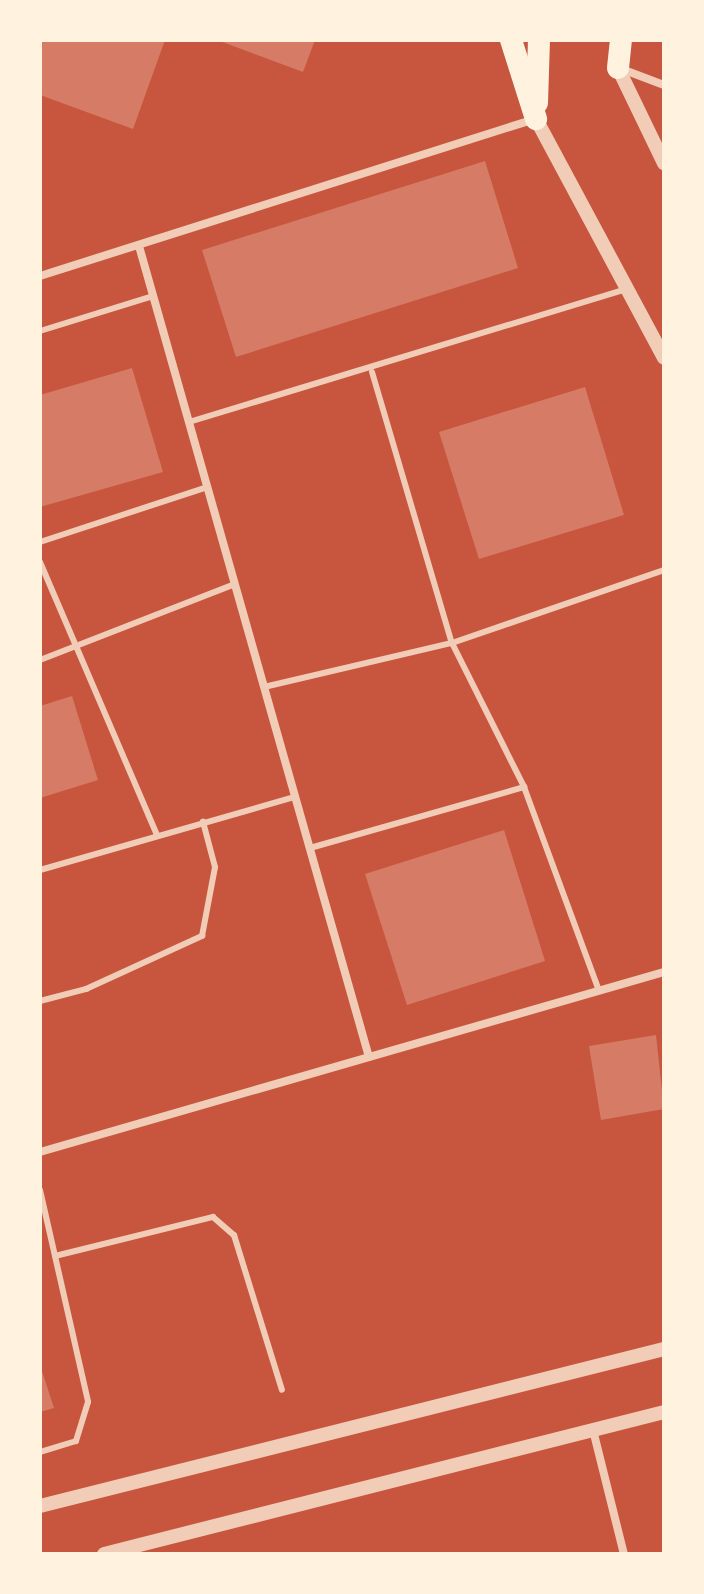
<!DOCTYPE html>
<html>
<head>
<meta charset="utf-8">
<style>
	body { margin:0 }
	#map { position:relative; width:704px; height:1594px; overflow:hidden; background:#c8553d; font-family:"Roboto Condensed",sans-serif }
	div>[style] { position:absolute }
	.building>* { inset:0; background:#d67c66 }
	.service>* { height:6px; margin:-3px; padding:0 3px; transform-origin:3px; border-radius:3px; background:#f1ccb7 }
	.minor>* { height:8px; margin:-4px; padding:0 4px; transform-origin:4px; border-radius:4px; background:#f1ccb7 }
	.tertiary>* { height:14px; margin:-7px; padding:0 7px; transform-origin:7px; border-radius:7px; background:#f1ccb7 }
	.trunk>* { height:22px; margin:-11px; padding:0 11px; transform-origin:11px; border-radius:11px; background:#fff3e0 }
	span { translate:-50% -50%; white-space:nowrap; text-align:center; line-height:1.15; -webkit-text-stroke:6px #fff3e0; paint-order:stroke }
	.frame { position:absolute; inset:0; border:42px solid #fff3e0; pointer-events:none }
</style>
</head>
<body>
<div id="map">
	<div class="building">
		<i style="clip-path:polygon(40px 40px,165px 40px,133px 129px,40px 95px)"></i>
		<i style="clip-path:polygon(217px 40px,315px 40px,303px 72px)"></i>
		<i style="clip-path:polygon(485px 161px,518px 268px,236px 357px,202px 250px)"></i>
		<i style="clip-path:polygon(132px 368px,163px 472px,40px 507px,40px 395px)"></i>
		<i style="clip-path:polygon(585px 387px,624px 515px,479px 559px,439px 432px)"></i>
		<i style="clip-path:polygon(72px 696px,98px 780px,40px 798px,40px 706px)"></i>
		<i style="clip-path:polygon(504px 830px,545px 961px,407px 1005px,365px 874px)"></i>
		<i style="clip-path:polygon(656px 1035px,664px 1109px,601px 1120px,589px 1046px)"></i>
		<i style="clip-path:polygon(40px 1365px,54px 1408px,40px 1412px)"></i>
	</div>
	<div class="service">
		<i style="left:40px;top:331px;width:118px;rotate:-17.2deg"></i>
		<i style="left:372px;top:372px;width:283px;rotate:73.6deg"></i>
		<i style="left:452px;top:643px;width:161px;rotate:63.4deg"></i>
		<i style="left:524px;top:787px;width:217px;rotate:69.8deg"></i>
		<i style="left:189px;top:422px;width:457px;rotate:-16.9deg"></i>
		<i style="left:40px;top:542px;width:176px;rotate:-18.2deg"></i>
		<i style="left:40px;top:562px;width:297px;rotate:66.8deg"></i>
		<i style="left:40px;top:660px;width:209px;rotate:-21.3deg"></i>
		<i style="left:264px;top:687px;width:193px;rotate:-13.2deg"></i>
		<i style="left:452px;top:643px;width:224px;rotate:-19deg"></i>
		<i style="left:310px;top:848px;width:223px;rotate:-15.9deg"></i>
		<i style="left:40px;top:870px;width:265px;rotate:-16deg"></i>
		<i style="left:40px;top:1001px;width:48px;rotate:-14.6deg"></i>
		<i style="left:86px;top:989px;width:128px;rotate:-24.6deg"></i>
		<i style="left:202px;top:936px;width:70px;rotate:-79.3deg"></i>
		<i style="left:215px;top:867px;width:47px;rotate:-104.9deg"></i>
		<i style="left:40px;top:1190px;width:217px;rotate:77.2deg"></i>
		<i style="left:88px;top:1402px;width:41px;rotate:107.1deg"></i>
		<i style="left:76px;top:1441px;width:38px;rotate:163deg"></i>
		<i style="left:55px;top:1256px;width:163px;rotate:-13.9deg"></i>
		<i style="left:213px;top:1217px;width:28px;rotate:41deg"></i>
		<i style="left:234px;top:1235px;width:162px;rotate:72.8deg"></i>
	</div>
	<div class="minor">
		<i style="left:619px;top:68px;width:48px;rotate:20.7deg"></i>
		<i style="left:139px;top:246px;width:843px;rotate:74.17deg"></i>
		<i style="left:40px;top:276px;width:519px;rotate:-17.6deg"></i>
		<i style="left:40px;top:1152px;width:649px;rotate:-16.09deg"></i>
		<i style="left:593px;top:1430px;width:128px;rotate:76deg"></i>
	</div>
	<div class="tertiary">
		<i style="left:618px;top:68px;width:106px;rotate:64.2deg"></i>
		<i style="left:536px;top:119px;width:271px;rotate:61.8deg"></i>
		<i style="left:40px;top:1506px;width:643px;rotate:-14.12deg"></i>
		<i style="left:104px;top:1554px;width:578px;rotate:-14.23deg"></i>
	</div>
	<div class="trunk">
		<i style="left:511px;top:40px;width:83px;rotate:72.4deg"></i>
		<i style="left:618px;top:68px;width:28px;rotate:-84deg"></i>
		<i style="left:537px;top:103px;width:63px;rotate:-88.2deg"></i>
	</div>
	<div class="frame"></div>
</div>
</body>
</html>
